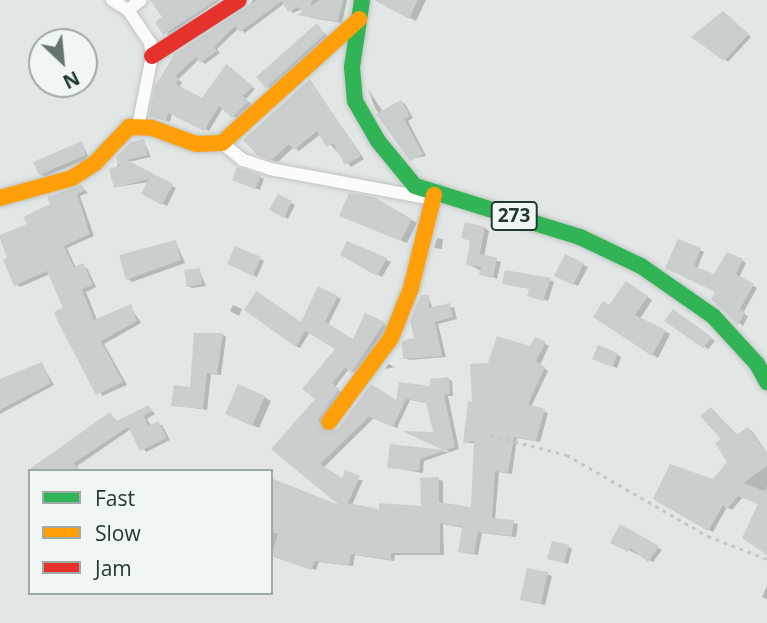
<!DOCTYPE html>
<html>
<head>
<meta charset="utf-8">
<style>
	body { margin:0 }
	#map { position:relative; width:767px; height:623px; overflow:hidden; background:#e2e7e5; font-family:"Open Sans",sans-serif }
	div>[style] { position:absolute }
	.shadow>* { inset:0; background:#0003 }
	.building>* { inset:0; background:#cacecc }
	.path>* { height:2.5px; margin-top:-1.25px; transform-origin:0; background:repeating-linear-gradient(90deg,#c0c7c5 0 3.5px,transparent 0 8.5px) }
	.roads { filter:drop-shadow(0 0 2px #bfc4c2) drop-shadow(0 0 2px #bfc4c2) }
	.street>* { height:12px; margin:-6px; padding:0 6px; transform-origin:6px; border-radius:6px; background:#fbfbfb }
	.fast>* { height:16px; margin:-8px; padding:0 8px; transform-origin:8px; border-radius:8px; background:#30b455 }
	.slow>* { height:16px; margin:-8px; padding:0 8px; transform-origin:8px; border-radius:8px; background:#ff9f0a }
	.jam>* { height:16px; margin:-8px; padding:0 8px; transform-origin:8px; border-radius:8px; background:#e5322d }
	span { translate:-50% -50%; white-space:nowrap; text-align:center; line-height:1.15; -webkit-text-stroke:7px #f0f6f3; paint-order:stroke }
	.shield-label span { padding:2px 5px; background:#f0f6f3; border:2px solid; border-radius:5px; -webkit-text-stroke-width:0 }
	.shield-label { font-size:19px; color:#233831; font-weight:700 }
	.legend { position:absolute; left:28px; top:469px; width:245px; height:126px; box-sizing:border-box; background:#f0f6f3; border:2px solid #9eaaa5; margin:0; padding:9px 12px; list-style:none; font-size:21px; color:#233831 }
	.legend li { display:flex; align-items:center; gap:14px; height:35px }
	.legend b { width:35px; border:2px solid #9eaaa5 }
	.north { position:absolute; left:28px; top:28px; width:70px; height:70px; box-sizing:border-box; background:#f0f6f3; border:2px solid #9eaaa5; border-radius:50%; rotate:154deg; font-size:19px; font-weight:700; line-height:28px; text-align:center; color:#233831 }
	.north::after { content:''; display:block; margin:auto; width:24px; height:32px; background:#667570; clip-path:polygon(50% 0,100% 100%,50% 72%,0 100%) }
</style>
</head>
<body>
<div id="map">
	<div class="shadow">
		<i style="clip-path:polygon(152px 0,220px 0,168px 36px,165px 18px)"></i>
		<i style="clip-path:polygon(253px 0,347px 0,342px 23px,311px 18px,302px 9px,293px 13px,285px 3px,245px 33px,239px 28px,217px 49px,220px 53px,205px 64px,199px 59px,178px 80px,182px 82px,179px 88px,202px 100px,231px 68px,255px 89px,246px 99px,252px 105px,237px 119px,223px 108px,209px 131px,172px 113px,170px 122px,151px 116px,157px 87px,246px 11px)"></i>
		<i style="clip-path:polygon(375px 0,426px 0,416px 21px)"></i>
		<i style="clip-path:polygon(727px 16px,751px 37px,728px 62px,725px 59px)"></i>
		<i style="clip-path:polygon(317px 25px,328px 37px,271px 89px,267px 86px)"></i>
		<i style="clip-path:polygon(310px 81px,364px 159px,351px 167px,321px 134px,299px 151px,294px 147px,278px 162px,264px 158px)"></i>
		<i style="clip-path:polygon(368px 89px,383px 112px,401px 102px,405px 104px,413px 118px,408px 121px,426px 156px,411px 159px,375px 108px)"></i>
		<i style="clip-path:polygon(144px 141px,151px 157px,128px 162px,176px 188px,167px 206px,143px 193px,149px 182px,116px 187px,118px 157px)"></i>
		<i style="clip-path:polygon(82px 143px,89px 158px,45px 177px,40px 174px)"></i>
		<i style="clip-path:polygon(260px 177px,264px 179px,260px 190px,239px 181px)"></i>
		<i style="clip-path:polygon(82px 187px,88px 193px,80px 196px,94px 236px,67px 248px,76px 268px,87px 268px,96px 287px,86px 292px,97px 320px,130px 306px,141px 323px,104px 344px,127px 385px,102px 396px,50px 274px,20px 287px,16px 284px,29px 225px)"></i>
		<i style="clip-path:polygon(278px 196px,295px 205px,288px 219px,271px 209px)"></i>
		<i style="clip-path:polygon(373px 199px,417px 223px,407px 243px,347px 218px)"></i>
		<i style="clip-path:polygon(485px 228px,489px 231px,484px 257px,501px 262px,497px 279px,468px 264px,472px 241px)"></i>
		<i style="clip-path:polygon(437px 238px,443px 239px,442px 249px,434px 248px)"></i>
		<i style="clip-path:polygon(176px 242px,185px 263px,132px 282px,128px 279px)"></i>
		<i style="clip-path:polygon(236px 248px,264px 261px,257px 277px,233px 266px)"></i>
		<i style="clip-path:polygon(368px 250px,391px 262px,382px 277px,342px 254px)"></i>
		<i style="clip-path:polygon(700px 250px,704px 252px,697px 269px,714px 276px,742px 260px,746px 263px,739px 278px,757px 288px,743px 313px,748px 316px,743px 326px,713px 299px,717px 292px,667px 267px)"></i>
		<i style="clip-path:polygon(566px 256px,588px 267px,578px 286px,557px 275px)"></i>
		<i style="clip-path:polygon(199px 270px,206px 286px,192px 288px,188px 286px)"></i>
		<i style="clip-path:polygon(550px 280px,554px 282px,548px 301px,531px 295px,530px 289px,504px 283px)"></i>
		<i style="clip-path:polygon(626px 283px,652px 300px,640px 319px,670px 334px,658px 358px,595px 317px,610px 307px)"></i>
		<i style="clip-path:polygon(428px 296px,433px 309px,454px 307px,457px 319px,438px 324px,446px 357px,409px 360px,405px 358px,416px 339px)"></i>
		<i style="clip-path:polygon(337px 297px,341px 299px,328px 325px,354px 341px,366px 315px,388px 326px,356px 374px,349px 369px,335px 387px,342px 393px,321px 425px,329px 434px,448px 379px,452px 381px,453px 396px,448px 396px,459px 449px,450px 452px,409px 433px,435px 434px,428px 403px,410px 400px,397px 428px,374px 418px,323px 468px,343px 480px,363px 480px,352px 505px,380px 512px,422px 508px,438px 479px,443px 481px,443px 504px,473px 509px,476px 443px,465px 443px,474px 403px,489px 365px,531px 348px,535px 339px,549px 346px,540px 365px,548px 371px,531px 407px,548px 413px,540px 442px,517px 438px,512px 474px,499px 472px,495px 520px,518px 524px,516px 537px,482px 533px,478px 555px,464px 553px,460px 551px,463px 528px,443px 524px,444px 555px,395px 555px,394px 561px,355px 555px,353px 566px,319px 562px,316px 570px,271px 555px,271px 480px,346px 509px,273px 448px,318px 399px,337px 348px,310px 332px,300px 348px,296px 346px,302px 324px)"></i>
		<i style="clip-path:polygon(233px 305px,242px 309px,239px 316px,230px 311px)"></i>
		<i style="clip-path:polygon(677px 314px,715px 341px,708px 349px,667px 320px)"></i>
		<i style="clip-path:polygon(222px 334px,226px 337px,221px 375px,211px 374px,207px 410px,173px 405px,191px 389px)"></i>
		<i style="clip-path:polygon(617px 354px,621px 357px,617px 368px,598px 361px)"></i>
		<i style="clip-path:polygon(42px 364px,54px 385px,0 414px,0 381px)"></i>
		<i style="clip-path:polygon(388px 364px,395px 367px,385px 369px)"></i>
		<i style="clip-path:polygon(264px 397px,271px 401px,259px 428px,234px 417px)"></i>
		<i style="clip-path:polygon(149px 407px,155px 414px,147px 419px,151px 426px,162px 425px,170px 440px,146px 452px,131px 429px,77px 466px,80px 471px,37px 471px,110px 414px,118px 422px)"></i>
		<i style="clip-path:polygon(712px 409px,738px 436px,748px 429px,752px 431px,767px 453px,767px 553px,760px 504px,743px 497px,732px 510px,727px 507px,713px 532px,655px 498px,714px 481px,729px 463px)"></i>
		<i style="clip-path:polygon(391px 446px,450px 452px,424px 461px,423px 473px,389px 467px)"></i>
		<i style="clip-path:polygon(621px 526px,662px 550px,653px 562px,612px 542px)"></i>
		<i style="clip-path:polygon(568px 547px,572px 549px,568px 564px,550px 558px)"></i>
		<i style="clip-path:polygon(547px 574px,552px 576px,545px 605px,526px 601px)"></i>
		<i style="clip-path:polygon(767px 586px,767px 599px,762px 597px)"></i>
	</div>
	<div class="building">
		<i style="clip-path:polygon(150px 0,217px 0,163px 35px,155px 22px,162px 17px)"></i>
		<i style="clip-path:polygon(257px 0,312px 0,311px 6px,320px 0,343px 0,338px 22px,297px 15px,302px 12px,298px 7px,288px 12px,282px 1px,240px 32px,235px 26px,214px 47px,217px 51px,200px 63px,196px 57px,175px 76px,179px 79px,176px 84px,202px 98px,226px 64px,253px 86px,243px 96px,249px 101px,232px 118px,219px 106px,204px 131px,168px 113px,166px 121px,149px 116px,155px 86px,175px 54px)"></i>
		<i style="clip-path:polygon(374px 0,418px 0,409px 19px)"></i>
		<i style="clip-path:polygon(723px 11px,749px 34px,724px 61px,691px 37px)"></i>
		<i style="clip-path:polygon(317px 23px,325px 34px,266px 88px,256px 77px)"></i>
		<i style="clip-path:polygon(310px 79px,361px 156px,345px 165px,333px 143px,326px 147px,317px 131px,294px 150px,289px 144px,272px 160px,258px 156px,243px 140px)"></i>
		<i style="clip-path:polygon(401px 100px,410px 116px,404px 119px,423px 154px,410px 161px,376px 114px)"></i>
		<i style="clip-path:polygon(144px 139px,148px 155px,127px 160px,173px 184px,162px 205px,141px 194px,149px 179px,114px 188px,109px 169px,119px 166px,116px 157px,131px 142px)"></i>
		<i style="clip-path:polygon(82px 141px,86px 155px,39px 175px,33px 162px)"></i>
		<i style="clip-path:polygon(237px 167px,261px 175px,255px 189px,232px 180px)"></i>
		<i style="clip-path:polygon(82px 185px,84px 191px,77px 194px,90px 234px,64px 246px,74px 267px,83px 263px,93px 285px,82px 289px,94px 320px,131px 304px,137px 321px,101px 341px,123px 382px,96px 395px,58px 322px,54px 312px,63px 308px,47px 271px,14px 286px,3px 260px,7px 258px,0 239px,0 235px,27px 224px,23px 217px,50px 204px,47px 197px)"></i>
		<i style="clip-path:polygon(349px 193px,374px 197px,412px 219px,401px 241px,339px 216px)"></i>
		<i style="clip-path:polygon(278px 194px,292px 201px,284px 218px,269px 210px)"></i>
		<i style="clip-path:polygon(465px 222px,485px 227px,480px 254px,497px 258px,493px 278px,479px 275px,481px 267px,466px 265px,470px 241px,461px 238px)"></i>
		<i style="clip-path:polygon(678px 239px,701px 248px,694px 266px,714px 274px,727px 252px,743px 259px,736px 274px,754px 284px,740px 309px,745px 312px,738px 325px,711px 299px,715px 292px,665px 268px)"></i>
		<i style="clip-path:polygon(176px 240px,181px 260px,126px 280px,119px 255px)"></i>
		<i style="clip-path:polygon(347px 241px,387px 258px,377px 276px,340px 255px)"></i>
		<i style="clip-path:polygon(235px 246px,261px 257px,253px 276px,227px 264px)"></i>
		<i style="clip-path:polygon(565px 254px,584px 263px,573px 285px,554px 276px)"></i>
		<i style="clip-path:polygon(200px 268px,202px 284px,187px 287px,184px 270px)"></i>
		<i style="clip-path:polygon(505px 270px,551px 278px,543px 301px,527px 296px,529px 289px,502px 284px)"></i>
		<i style="clip-path:polygon(626px 281px,648px 296px,635px 315px,666px 330px,652px 356px,593px 317px,603px 301px,609px 305px)"></i>
		<i style="clip-path:polygon(318px 286px,338px 296px,325px 322px,353px 339px,365px 313px,385px 322px,351px 373px,345px 368px,332px 383px,339px 389px,318px 420px,323px 431px,338px 429px,371px 384px,396px 400px,399px 382px,430px 386px,430px 379px,449px 377px,450px 394px,444px 395px,455px 447px,420px 459px,419px 471px,387px 468px,390px 444px,443px 450px,402px 431px,433px 432px,426px 402px,406px 399px,393px 427px,369px 417px,320px 464px,342px 478px,345px 470px,360px 476px,348px 503px,379px 509px,379px 503px,421px 506px,420px 478px,439px 477px,439px 502px,471px 507px,474px 441px,463px 444px,468px 401px,472px 402px,470px 364px,488px 363px,497px 336px,530px 346px,535px 337px,546px 342px,536px 361px,545px 367px,528px 404px,545px 409px,536px 441px,514px 437px,508px 473px,495px 471px,492px 518px,514px 520px,512px 536px,478px 532px,474px 554px,458px 552px,462px 527px,440px 523px,440px 553px,391px 553px,391px 560px,351px 554px,349px 565px,315px 561px,311px 570px,271px 556px,278px 534px,271px 532px,271px 478px,339px 505px,271px 449px,315px 399px,302px 389px,335px 349px,305px 331px,296px 347px,244px 310px,256px 291px,301px 322px)"></i>
		<i style="clip-path:polygon(421px 295px,429px 295px,429px 308px,450px 303px,453px 317px,435px 322px,442px 356px,403px 359px,402px 341px,414px 338px,410px 321px)"></i>
		<i style="clip-path:polygon(673px 309px,712px 337px,703px 348px,664px 321px)"></i>
		<i style="clip-path:polygon(194px 333px,223px 333px,217px 374px,207px 373px,203px 409px,171px 406px,174px 385px,190px 387px)"></i>
		<i style="clip-path:polygon(598px 345px,618px 353px,612px 367px,592px 359px)"></i>
		<i style="clip-path:polygon(42px 362px,51px 383px,0 410px,0 379px)"></i>
		<i style="clip-path:polygon(238px 384px,265px 396px,252px 426px,225px 414px)"></i>
		<i style="clip-path:polygon(149px 405px,152px 411px,144px 416px,148px 426px,158px 421px,167px 438px,140px 451px,128px 427px,74px 463px,78px 471px,27px 471px,110px 412px,116px 421px)"></i>
		<i style="clip-path:polygon(711px 407px,736px 435px,748px 427px,767px 454px,767px 466px,743px 483px,765px 491px,767px 486px,767px 555px,742px 538px,758px 504px,738px 496px,727px 509px,723px 505px,708px 531px,653px 499px,670px 464px,713px 479px,727px 462px,715px 443px,721px 439px,700px 416px)"></i>
		<i style="clip-path:polygon(620px 524px,659px 546px,648px 562px,630px 548px,628px 552px,610px 543px)"></i>
		<i style="clip-path:polygon(552px 541px,569px 545px,564px 563px,547px 559px)"></i>
		<i style="clip-path:polygon(527px 568px,548px 572px,541px 604px,520px 600px)"></i>
	</div>
	<div class="path">
		<i style="left:490px;top:435px;width:80px;rotate:14.6deg"></i>
		<i style="left:567px;top:455px;width:163px;rotate:29.9deg"></i>
		<i style="left:708px;top:536px;width:63px;rotate:21.3deg"></i>
	</div>
	<div class="roads">
		<div class="street">
			<i style="left:112px;top:0;width:19px;rotate:32deg"></i>
			<i style="left:128px;top:10px;width:40px;rotate:56deg"></i>
			<i style="left:150px;top:43px;width:13px;rotate:81deg"></i>
			<i style="left:152px;top:56px;width:72px;rotate:101.2deg"></i>
			<i style="left:128px;top:10px;width:16px;rotate:-38deg"></i>
			<i style="left:222px;top:143px;width:27px;rotate:39deg"></i>
			<i style="left:243px;top:160px;width:28px;rotate:18deg"></i>
			<i style="left:270px;top:169px;width:159px;rotate:10.5deg"></i>
		</div>
		<div class="fast">
			<i style="left:362px;top:0;width:68px;rotate:98.5deg"></i>
			<i style="left:352px;top:67px;width:34px;rotate:85deg"></i>
			<i style="left:355px;top:101px;width:46px;rotate:60.1deg"></i>
			<i style="left:378px;top:141px;width:58px;rotate:50.6deg"></i>
			<i style="left:415px;top:186px;width:173px;rotate:17.2deg"></i>
			<i style="left:580px;top:237px;width:68px;rotate:25.4deg"></i>
			<i style="left:641px;top:266px;width:88px;rotate:34.8deg"></i>
			<i style="left:713px;top:316px;width:65px;rotate:47.5deg"></i>
			<i style="left:757px;top:364px;width:21px;rotate:61deg"></i>
		</div>
		<div class="slow">
			<i style="left:0;top:198px;width:75px;rotate:-15.5deg"></i>
			<i style="left:72px;top:178px;width:27px;rotate:-33deg"></i>
			<i style="left:95px;top:163px;width:50px;rotate:-46.6deg"></i>
			<i style="left:129px;top:127px;width:23px;rotate:2deg"></i>
			<i style="left:152px;top:128px;width:47px;rotate:20deg"></i>
			<i style="left:196px;top:144px;width:26px;rotate:-2deg"></i>
			<i style="left:222px;top:143px;width:185px;rotate:-42.1deg"></i>
			<i style="left:329px;top:422px;width:104px;rotate:-53.6deg"></i>
			<i style="left:391px;top:338px;width:54px;rotate:-68.2deg"></i>
			<i style="left:411px;top:288px;width:96px;rotate:-76.1deg"></i>
		</div>
		<div class="jam">
			<i style="left:152px;top:56px;width:103px;rotate:-32.8deg"></i>
		</div>
	</div>
	<div class="shield-label">
		<span style="left:514px;top:216px">273</span>
	</div>
	<ul class="legend">
	<li><b style="height:9px;background:#30b455"></b>Fast</li>
	<li><b style="height:9px;background:#ff9f0a"></b>Slow</li>
	<li><b style="height:9px;background:#e5322d"></b>Jam</li>
	</ul>
	<div class="north">N</div>
</div>
</body>
</html>
